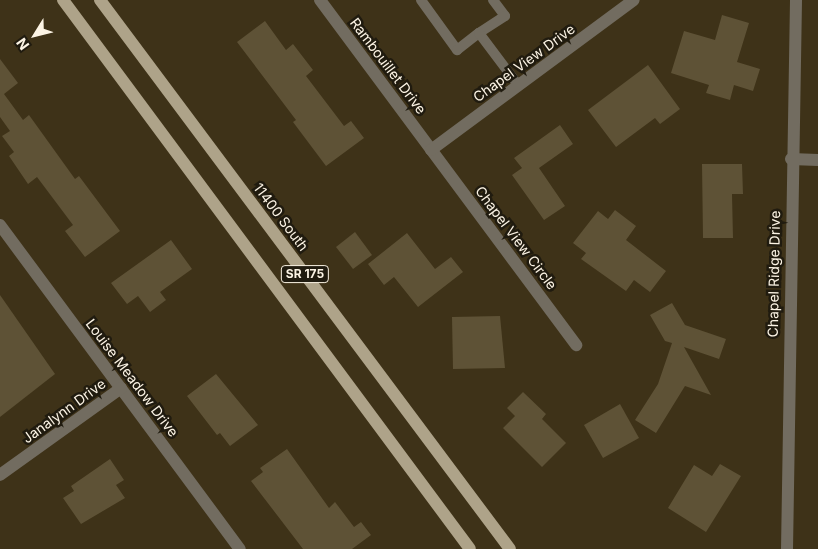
<!DOCTYPE html>
<html>
<head>
<meta charset="utf-8">
<style>
	body { margin:0 }
	#map { position:relative; width:818px; height:549px; overflow:hidden; background:#3e3218; font-family:Inter,sans-serif }
	div>[style] { position:absolute }
	.building>* { inset:0; background:#5e5236 }
	.lane>* { height:10px; margin:-5px; padding:0 5px; transform-origin:5px; border-radius:5px; background:#726c60 }
	.street>* { height:12px; margin:-6px; padding:0 6px; transform-origin:6px; border-radius:6px; background:#726c60 }
	.primary>* { height:12px; margin:-6px; padding:0 6px; transform-origin:6px; border-radius:6px; background:#aea389 }
	span { translate:-50% -50%; white-space:nowrap; text-align:center; line-height:1.15; -webkit-text-stroke:5px #201b0f; paint-order:stroke }
	.shield-label span { padding:1px 4px; background:#201b0f; border:1px solid; border-radius:4px; -webkit-text-stroke-width:0 }
	.shield-label { font-size:12px; color:#fcf4e5; font-weight:700 }
	.street-label { font-size:14px; color:#fcf4e5 }
	.north { position:absolute; left:10px; top:10px; width:50px; height:50px; -webkit-text-stroke:4px #201b0f; paint-order:stroke; rotate:234deg; font-size:14px; font-weight:700; line-height:20px; text-align:center; color:#fcf4e5 }
	.north::after { content:''; display:block; margin:auto; width:18px; height:22px; background:#fcf4e5; clip-path:polygon(50% 0,100% 100%,50% 72%,0 100%) }
</style>
</head>
<body>
<div id="map">
	<div class="building">
		<i style="clip-path:polygon(722px 15px,749px 23px,737px 62px,760px 69px,753px 91px,734px 85px,730px 100px,706px 93px,709px 85px,671px 73px,684px 31px,715px 40px)"></i>
		<i style="clip-path:polygon(265px 21px,286px 50px,293px 44px,313px 70px,306px 76px,344px 126px,351px 121px,364px 138px,326px 166px,293px 122px,296px 120px,237px 42px)"></i>
		<i style="clip-path:polygon(0 59px,18px 83px,4px 94px,23px 120px,29px 115px,75px 179px,79px 176px,120px 231px,85px 257px,65px 231px,73px 225px,37px 177px,28px 184px,9px 156px,14px 152px,2px 136px,10px 131px,0 117px)"></i>
		<i style="clip-path:polygon(648px 65px,680px 109px,660px 124px,655px 118px,616px 147px,588px 110px)"></i>
		<i style="clip-path:polygon(560px 125px,573px 144px,539px 168px,565px 206px,544px 220px,512px 175px,522px 168px,514px 158px)"></i>
		<i style="clip-path:polygon(702px 164px,742px 164px,743px 194px,732px 194px,733px 238px,703px 238px)"></i>
		<i style="clip-path:polygon(615px 210px,636px 226px,626px 240px,666px 271px,650px 292px,634px 280px,626px 291px,581px 259px,586px 253px,573px 243px,598px 211px,608px 219px)"></i>
		<i style="clip-path:polygon(355px 232px,372px 255px,353px 269px,336px 247px)"></i>
		<i style="clip-path:polygon(407px 233px,435px 269px,451px 257px,463px 272px,418px 307px,394px 277px,384px 285px,368px 264px)"></i>
		<i style="clip-path:polygon(171px 240px,192px 269px,160px 292px,166px 300px,150px 312px,138px 296px,127px 304px,111px 283px)"></i>
		<i style="clip-path:polygon(0 295px,55px 374px,0 417px)"></i>
		<i style="clip-path:polygon(672px 303px,685px 325px,726px 339px,719px 359px,684px 347px,711px 395px,685px 386px,656px 433px,635px 420px,658px 384px,672px 343px,665px 341px,650px 315px)"></i>
		<i style="clip-path:polygon(500px 316px,505px 368px,453px 369px,452px 317px)"></i>
		<i style="clip-path:polygon(216px 374px,258px 425px,230px 446px,220px 433px,217px 435px,187px 396px)"></i>
		<i style="clip-path:polygon(523px 392px,546px 414px,542px 419px,566px 443px,542px 467px,503px 428px,515px 416px,507px 408px)"></i>
		<i style="clip-path:polygon(620px 404px,639px 438px,603px 458px,584px 425px)"></i>
		<i style="clip-path:polygon(287px 449px,329px 508px,335px 502px,354px 527px,361px 522px,371px 535px,352px 549px,303px 549px,251px 481px,263px 472px,260px 468px)"></i>
		<i style="clip-path:polygon(110px 459px,124px 480px,116px 485px,125px 498px,81px 524px,63px 498px,74px 491px,71px 486px)"></i>
		<i style="clip-path:polygon(720px 464px,741px 476px,706px 532px,668px 508px,694px 465px,712px 476px)"></i>
	</div>
	<div class="lane">
		<i style="left:421px;top:0;width:62px;rotate:54.2deg"></i>
		<i style="left:457px;top:50px;width:28px;rotate:-38deg"></i>
		<i style="left:493px;top:0;width:20px;rotate:53deg"></i>
		<i style="left:505px;top:16px;width:31px;rotate:147deg"></i>
		<i style="left:479px;top:33px;width:65px;rotate:53.1deg"></i>
	</div>
	<div class="street">
		<i style="left:320px;top:0;width:430px;rotate:53.4deg"></i>
		<i style="left:431px;top:150px;width:252px;rotate:-36.5deg"></i>
		<i style="left:791px;top:159px;width:27px;rotate:2deg"></i>
		<i style="left:0;top:225px;width:403px;rotate:53.5deg"></i>
		<i style="left:0;top:475px;width:149px;rotate:-35.7deg"></i>
		<i style="left:787px;top:549px;width:549px;rotate:-89.06deg"></i>
	</div>
	<div class="primary">
		<i style="left:63px;top:0;width:683px;rotate:53.45deg"></i>
		<i style="left:100px;top:0;width:685px;rotate:53.25deg"></i>
	</div>
	<div class="shield-label">
		<span style="left:305px;top:274px">SR 175</span>
	</div>
	<div class="street-label">
		<span style="left:524px;top:63px;rotate:-36deg">Chapel View Drive</span>
		<span style="left:388px;top:66px;rotate:53deg">Rambouillet Drive</span>
		<span style="left:281px;top:217px;rotate:53deg">11400 South</span>
		<span style="left:516px;top:238px;rotate:53deg">Chapel View Circle</span>
		<span style="left:774px;top:274px;rotate:-89deg">Chapel Ridge Drive</span>
		<span style="left:132px;top:378px;rotate:53deg">Louise Meadow Drive</span>
		<span style="left:64px;top:411px;rotate:-36deg">Janalynn Drive</span>
	</div>
	<div class="north">N</div>
</div>
</body>
</html>
